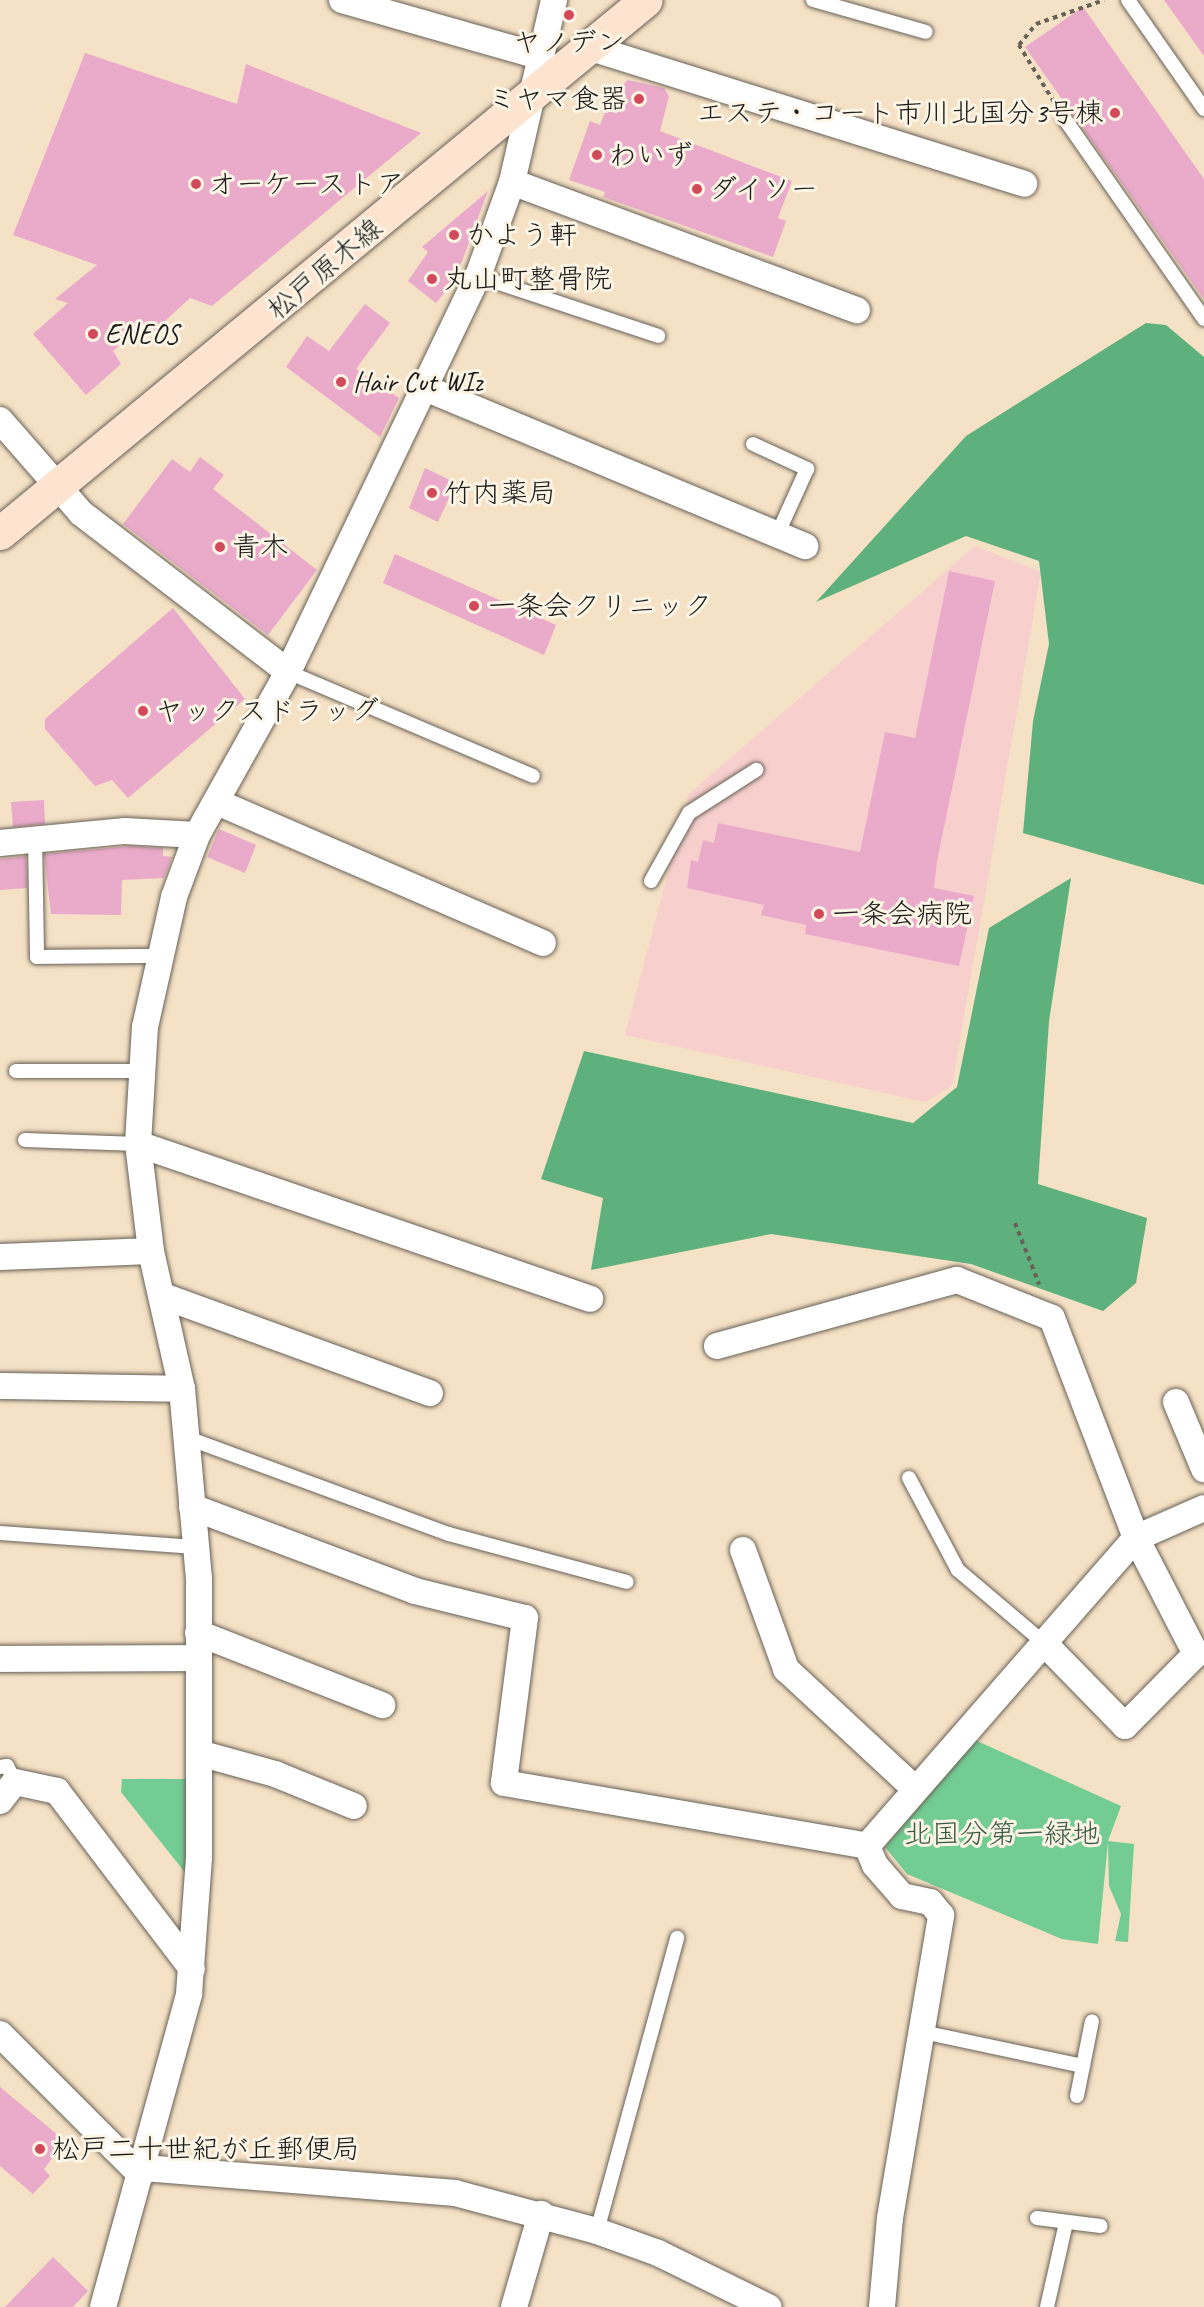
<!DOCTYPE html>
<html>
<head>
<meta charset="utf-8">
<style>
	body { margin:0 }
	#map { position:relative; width:1204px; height:2307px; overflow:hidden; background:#f5e1c5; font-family:Caveat,"Klee One",sans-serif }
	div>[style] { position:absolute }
	.built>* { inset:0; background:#f7d0ce }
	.green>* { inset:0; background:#73cc93 }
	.forest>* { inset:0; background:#5eb07d }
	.building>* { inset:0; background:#eaabca }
	.path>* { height:4px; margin-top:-2px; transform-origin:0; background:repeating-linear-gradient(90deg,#686157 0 4.5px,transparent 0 9px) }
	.roads { filter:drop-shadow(0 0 2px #686157) drop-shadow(0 0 2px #686157) }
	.lane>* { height:14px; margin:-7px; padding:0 7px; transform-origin:7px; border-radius:7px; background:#fff }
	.street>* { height:26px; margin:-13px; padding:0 13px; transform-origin:13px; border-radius:13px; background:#fff }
	.secondary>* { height:33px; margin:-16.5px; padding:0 16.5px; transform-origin:16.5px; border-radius:16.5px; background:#fde4d1 }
	.dots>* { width:16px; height:16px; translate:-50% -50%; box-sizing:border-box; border:3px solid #fcf5e5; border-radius:50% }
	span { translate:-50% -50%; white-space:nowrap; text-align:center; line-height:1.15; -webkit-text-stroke:6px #fcf5e5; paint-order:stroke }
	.poi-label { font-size:28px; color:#1c1c1c }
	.right { translate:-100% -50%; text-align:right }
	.left { translate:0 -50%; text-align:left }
	.street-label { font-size:28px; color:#1c1c1c }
	.park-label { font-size:28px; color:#3a5a46 }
</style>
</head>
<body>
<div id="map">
	<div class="built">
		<i style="clip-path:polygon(975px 546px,1041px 572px,952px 1086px,925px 1102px,625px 1035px,689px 794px)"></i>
	</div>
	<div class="green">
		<i style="clip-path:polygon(975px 1740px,1121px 1806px,1108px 1841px,1134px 1844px,1128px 1942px,1115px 1941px,1121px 1914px,1109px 1886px,1108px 1842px,1098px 1944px,1062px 1939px,907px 1874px,885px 1847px)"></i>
		<i style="clip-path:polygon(122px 1779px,190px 1779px,191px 1880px,121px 1792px)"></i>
	</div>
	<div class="forest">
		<i style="clip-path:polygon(1146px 323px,1166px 325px,1204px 357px,1204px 885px,1023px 833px,1033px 721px,1049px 644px,1039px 561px,966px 536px,816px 602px,966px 436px)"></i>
		<i style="clip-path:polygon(1071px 878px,1049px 1021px,1038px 1184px,1147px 1218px,1136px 1283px,1103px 1311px,971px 1264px,771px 1234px,591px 1270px,603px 1198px,541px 1179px,584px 1051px,913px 1123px,957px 1087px,989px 928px)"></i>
	</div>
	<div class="building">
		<i style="clip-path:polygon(1164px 0,1204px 0,1204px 56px)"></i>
		<i style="clip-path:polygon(1083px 7px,1204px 179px,1204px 299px,1025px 47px)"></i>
		<i style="clip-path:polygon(85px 53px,237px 104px,246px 64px,421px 133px,212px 306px,190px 298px,153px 332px,139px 327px,113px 351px,121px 364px,86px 395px,33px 334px,68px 303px,55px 299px,97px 265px,13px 235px)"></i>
		<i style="clip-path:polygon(628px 80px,664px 88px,669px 96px,660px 131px,792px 181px,778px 218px,786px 221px,773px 257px,603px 197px,605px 192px,569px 180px,590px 121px,600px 125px,611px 96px)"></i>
		<i style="clip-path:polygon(488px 191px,455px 280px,436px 303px,408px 281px,428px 252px,422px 247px)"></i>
		<i style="clip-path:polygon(365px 304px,390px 323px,356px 369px,399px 398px,380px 437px,286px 367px,307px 336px,329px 351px)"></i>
		<i style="clip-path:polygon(200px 457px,224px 475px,213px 489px,317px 570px,268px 635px,123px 524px,172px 459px,190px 472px)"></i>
		<i style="clip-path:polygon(425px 468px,456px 483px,438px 522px,409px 508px)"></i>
		<i style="clip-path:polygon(395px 554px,556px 625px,544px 655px,383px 583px)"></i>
		<i style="clip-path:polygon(949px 571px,995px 581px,937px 861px,934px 888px,974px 896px,959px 966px,805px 934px,806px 925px,761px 915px,764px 905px,687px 888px,691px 860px,698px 862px,703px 840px,714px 843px,718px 823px,860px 852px,885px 732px,915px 738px)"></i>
		<i style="clip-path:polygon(173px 608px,245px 699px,128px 798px,112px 780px,95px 786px,45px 729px,45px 719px)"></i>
		<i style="clip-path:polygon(44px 800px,45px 824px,13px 827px,11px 802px)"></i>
		<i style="clip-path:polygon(219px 829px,256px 845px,245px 873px,207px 857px)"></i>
		<i style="clip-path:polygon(130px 846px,163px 848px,163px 856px,172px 857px,164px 878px,122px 880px,121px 915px,51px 914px,44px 854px)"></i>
		<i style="clip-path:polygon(26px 856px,27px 888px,0 890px,0 859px)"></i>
		<i style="clip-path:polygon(0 2087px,65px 2141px,44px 2169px,50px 2176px,33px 2194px,0 2166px)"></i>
		<i style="clip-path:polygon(53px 2257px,88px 2291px,73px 2307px,5px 2307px)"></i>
	</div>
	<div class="path">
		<i style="left:1054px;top:102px;width:67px;rotate:-121.6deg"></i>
		<i style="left:1019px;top:45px;width:27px;rotate:-51deg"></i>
		<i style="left:1036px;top:24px;width:72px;rotate:-19.4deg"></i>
		<i style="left:1015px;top:1223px;width:66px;rotate:68.5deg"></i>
	</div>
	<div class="roads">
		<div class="lane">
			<i style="left:813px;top:0;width:117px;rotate:15.8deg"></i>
			<i style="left:1128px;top:0;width:133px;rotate:55.1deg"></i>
			<i style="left:1064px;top:118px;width:245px;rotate:55.1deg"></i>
			<i style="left:478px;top:276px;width:190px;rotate:18.4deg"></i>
			<i style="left:753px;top:444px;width:60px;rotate:24.8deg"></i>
			<i style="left:807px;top:469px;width:72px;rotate:114.4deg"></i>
			<i style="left:288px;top:672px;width:266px;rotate:23deg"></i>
			<i style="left:35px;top:839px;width:118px;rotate:89deg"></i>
			<i style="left:37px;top:957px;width:125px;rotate:-0.5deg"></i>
			<i style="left:651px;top:881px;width:78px;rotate:-60.8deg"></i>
			<i style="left:689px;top:813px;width:80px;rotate:-32.7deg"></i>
			<i style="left:16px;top:1071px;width:124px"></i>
			<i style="left:25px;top:1140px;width:113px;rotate:2deg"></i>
			<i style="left:185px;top:1437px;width:281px;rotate:20.2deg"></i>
			<i style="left:449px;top:1534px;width:184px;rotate:15.1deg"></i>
			<i style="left:909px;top:1478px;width:104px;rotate:62deg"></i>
			<i style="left:958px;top:1570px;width:113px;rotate:40.3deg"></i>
			<i style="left:0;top:1533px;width:196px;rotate:4.1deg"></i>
			<i style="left:0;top:1767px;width:7px;rotate:-8deg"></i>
			<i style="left:7px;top:1766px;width:18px;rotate:63deg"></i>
			<i style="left:918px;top:2031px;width:169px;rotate:12deg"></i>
			<i style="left:1077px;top:2096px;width:76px;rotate:-78.7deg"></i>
			<i style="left:1037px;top:2218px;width:64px;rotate:7.2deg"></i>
			<i style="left:597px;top:2231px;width:304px;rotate:-74.7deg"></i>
			<i style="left:1047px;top:2307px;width:86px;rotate:-77.3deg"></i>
		</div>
		<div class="street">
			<i style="left:342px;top:0;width:205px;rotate:15.9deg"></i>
			<i style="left:591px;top:48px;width:454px;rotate:17.4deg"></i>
			<i style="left:512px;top:182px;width:368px;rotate:20.4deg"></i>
			<i style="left:425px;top:388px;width:412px;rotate:22.6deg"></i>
			<i style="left:0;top:420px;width:123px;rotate:48.9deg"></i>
			<i style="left:81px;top:513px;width:261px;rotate:37.5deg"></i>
			<i style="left:217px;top:802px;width:355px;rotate:23.4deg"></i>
			<i style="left:0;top:843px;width:126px;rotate:-5.5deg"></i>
			<i style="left:125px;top:831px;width:72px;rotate:3.2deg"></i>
			<i style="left:138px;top:1144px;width:478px;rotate:18.9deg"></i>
			<i style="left:0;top:1257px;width:151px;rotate:-2.3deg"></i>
			<i style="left:163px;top:1296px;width:284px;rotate:20deg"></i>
			<i style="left:717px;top:1346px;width:249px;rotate:-15.4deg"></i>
			<i style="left:957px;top:1280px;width:102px;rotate:21.8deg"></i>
			<i style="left:1052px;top:1318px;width:235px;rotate:69.1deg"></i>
			<i style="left:1136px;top:1538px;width:131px;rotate:62.7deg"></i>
			<i style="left:1196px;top:1654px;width:101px;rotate:134.6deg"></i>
			<i style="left:1125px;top:1726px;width:116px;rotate:-134.3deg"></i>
			<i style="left:0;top:1386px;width:182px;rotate:0.9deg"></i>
			<i style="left:1176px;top:1402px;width:73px;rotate:67.3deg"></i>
			<i style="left:192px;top:1507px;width:238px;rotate:20.6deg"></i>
			<i style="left:415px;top:1591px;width:113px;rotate:13.8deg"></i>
			<i style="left:525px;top:1618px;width:166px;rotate:97.3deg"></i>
			<i style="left:504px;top:1783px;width:368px;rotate:9.8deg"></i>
			<i style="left:743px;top:1550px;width:127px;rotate:70.1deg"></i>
			<i style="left:786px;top:1669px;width:175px;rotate:42.9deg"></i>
			<i style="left:198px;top:1633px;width:198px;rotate:21.4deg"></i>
			<i style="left:0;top:1659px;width:198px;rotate:-0.3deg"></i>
			<i style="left:199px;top:1753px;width:79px;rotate:15.4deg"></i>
			<i style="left:275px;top:1774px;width:85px;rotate:22.1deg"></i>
			<i style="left:0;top:1801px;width:24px;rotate:-52deg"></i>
			<i style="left:15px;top:1782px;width:43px;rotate:12.1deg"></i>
			<i style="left:57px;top:1791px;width:223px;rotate:52.8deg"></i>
			<i style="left:0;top:2034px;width:199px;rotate:45deg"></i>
			<i style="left:144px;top:2168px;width:312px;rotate:4.6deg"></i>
			<i style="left:455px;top:2193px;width:147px;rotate:15deg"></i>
			<i style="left:597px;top:2231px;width:65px;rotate:19.8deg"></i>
			<i style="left:658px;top:2253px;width:123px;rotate:26.1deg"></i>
			<i style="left:103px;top:2307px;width:325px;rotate:-74.6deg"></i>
			<i style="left:189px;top:1994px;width:137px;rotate:-85.8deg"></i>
			<i style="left:199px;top:1857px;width:278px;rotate:-90deg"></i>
			<i style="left:199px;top:1579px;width:191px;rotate:-95.1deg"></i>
			<i style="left:182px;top:1389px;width:141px;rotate:-102.7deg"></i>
			<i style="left:151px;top:1251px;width:108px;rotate:-96.9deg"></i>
			<i style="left:138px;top:1144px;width:117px;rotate:-86.6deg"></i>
			<i style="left:145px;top:1027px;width:133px;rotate:-77.4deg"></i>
			<i style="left:174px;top:897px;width:66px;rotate:-69.6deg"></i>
			<i style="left:197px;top:835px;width:187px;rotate:-60.8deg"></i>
			<i style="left:288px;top:672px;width:439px;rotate:-64.4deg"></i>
			<i style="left:478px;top:276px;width:100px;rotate:-70.1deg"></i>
			<i style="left:512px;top:182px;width:187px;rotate:-77deg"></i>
			<i style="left:514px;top:2307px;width:97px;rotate:-73.8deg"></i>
			<i style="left:882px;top:2307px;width:89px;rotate:-84.9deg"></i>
			<i style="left:890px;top:2218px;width:307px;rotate:-80.4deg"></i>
			<i style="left:941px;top:1915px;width:17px;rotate:-130deg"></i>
			<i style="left:930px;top:1902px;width:29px;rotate:-168deg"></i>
			<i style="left:902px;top:1896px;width:41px;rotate:-131.1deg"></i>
			<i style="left:875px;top:1865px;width:21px;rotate:-113deg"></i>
			<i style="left:867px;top:1846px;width:409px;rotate:-48.9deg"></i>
			<i style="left:1136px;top:1538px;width:74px;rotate:-23.8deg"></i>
		</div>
		<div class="secondary">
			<i style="left:0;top:533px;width:837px;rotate:-39.53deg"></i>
		</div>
	</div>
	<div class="dots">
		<i style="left:569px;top:15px;background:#d1495b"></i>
		<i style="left:639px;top:99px;background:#d1495b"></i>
		<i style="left:1115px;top:113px;background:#d1495b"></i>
		<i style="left:597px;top:155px;background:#d1495b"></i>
		<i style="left:196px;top:184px;background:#d1495b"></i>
		<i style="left:697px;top:189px;background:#d1495b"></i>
		<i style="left:454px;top:235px;background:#d1495b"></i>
		<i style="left:432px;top:279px;background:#d1495b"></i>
		<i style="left:93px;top:334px;background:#d1495b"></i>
		<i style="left:341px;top:382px;background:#d1495b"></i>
		<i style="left:432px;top:493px;background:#d1495b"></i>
		<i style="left:220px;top:547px;background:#d1495b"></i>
		<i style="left:474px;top:606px;background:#d1495b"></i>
		<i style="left:143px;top:711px;background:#d1495b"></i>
		<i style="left:819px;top:914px;background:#d1495b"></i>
		<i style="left:40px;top:2149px;background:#d1495b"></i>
	</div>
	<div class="poi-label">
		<span style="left:569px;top:42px">ヤノデン</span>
		<span class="right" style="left:627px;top:99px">ミヤマ食器</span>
		<span class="right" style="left:1103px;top:113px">エステ・コート市川北国分3号棟</span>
		<span class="left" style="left:609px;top:155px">わいず</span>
		<span class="left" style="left:208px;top:184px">オーケーストア</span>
		<span class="left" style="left:709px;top:189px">ダイソー</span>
		<span class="left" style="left:466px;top:235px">かよう軒</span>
		<span class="left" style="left:444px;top:279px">丸山町整骨院</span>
		<span class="left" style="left:105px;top:334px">ENEOS</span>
		<span class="left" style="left:353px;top:382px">Hair Cut WIz</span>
		<span class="left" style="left:444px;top:493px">竹内薬局</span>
		<span class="left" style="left:232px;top:547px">青木</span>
		<span class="left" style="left:488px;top:606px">一条会クリニック</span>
		<span class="left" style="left:155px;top:711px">ヤックスドラッグ</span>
		<span class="left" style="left:832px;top:914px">一条会病院</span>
		<span class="left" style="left:52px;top:2149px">松戸二十世紀が丘郵便局</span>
	</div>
	<div class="street-label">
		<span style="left:325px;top:269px;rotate:-40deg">松戸原木線</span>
	</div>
	<div class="park-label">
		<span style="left:1002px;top:1834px">北国分第一緑地</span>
	</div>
</div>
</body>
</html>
